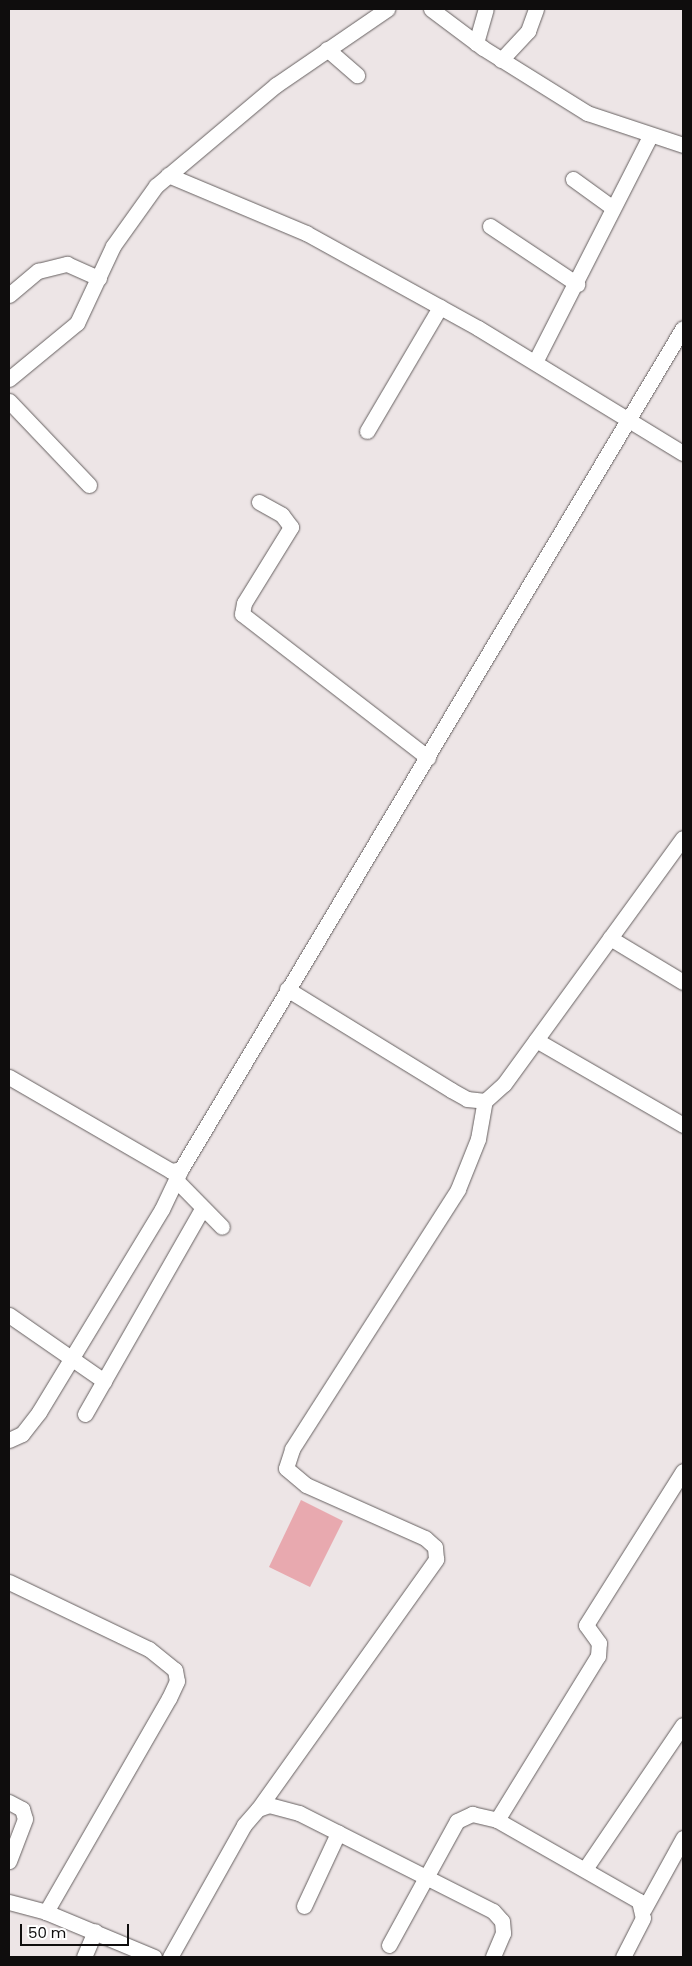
<!DOCTYPE html>
<html>
<head>
<meta charset="utf-8">
<style>
	body { margin:0 }
	#map { position:relative; width:692px; height:1966px; overflow:hidden; background:#ede5e6; font-family:Poppins,sans-serif }
	div>[style] { position:absolute }
	.green>* { inset:0; background:#e8a9af }
	.roads { filter:drop-shadow(0 0 1px #666060) drop-shadow(0 0 1px #666060) }
	.minor>* { height:15px; margin:-7.5px; padding:0 7.5px; transform-origin:7.5px; border-radius:7.5px; background:#fff }
	span { translate:-50% -50%; white-space:nowrap; text-align:center; line-height:1.15; -webkit-text-stroke:4.5px #fff; paint-order:stroke }
	.frame { position:absolute; inset:0; border:10px solid #0f0d0d; pointer-events:none }
	.scale { position:absolute; left:20px; top:1924px; width:109px; height:22px; box-sizing:border-box; border:2px solid #0f0d0d; border-top:0; padding-left:6px; font-size:15px; line-height:18px; white-space:nowrap; color:#0f0d0d; -webkit-text-stroke:4px #fff; paint-order:stroke }
</style>
</head>
<body>
<div id="map">
	<div class="green">
		<i style="clip-path:polygon(301px 1500px,343px 1521px,310px 1587px,269px 1567px)"></i>
	</div>
	<div class="roads">
		<div class="minor">
			<i style="left:431px;top:9px;width:65px;rotate:36.9deg"></i>
			<i style="left:483px;top:48px;width:123px;rotate:32deg"></i>
			<i style="left:587px;top:113px;width:101px;rotate:18.4deg"></i>
			<i style="left:476px;top:43px;width:35px;rotate:-74deg"></i>
			<i style="left:327px;top:49px;width:40px;rotate:41deg"></i>
			<i style="left:501px;top:60px;width:40px;rotate:-47deg"></i>
			<i style="left:528px;top:31px;width:23px;rotate:-70deg"></i>
			<i style="left:168px;top:175px;width:150px;rotate:22.8deg"></i>
			<i style="left:306px;top:233px;width:196px;rotate:28.9deg"></i>
			<i style="left:478px;top:328px;width:240px;rotate:31.4deg"></i>
			<i style="left:573px;top:179px;width:49px;rotate:35.9deg"></i>
			<i style="left:490px;top:226px;width:105px;rotate:33.7deg"></i>
			<i style="left:9px;top:295px;width:38px;rotate:-40deg"></i>
			<i style="left:38px;top:271px;width:30px;rotate:-14deg"></i>
			<i style="left:67px;top:264px;width:35px;rotate:24deg"></i>
			<i style="left:535px;top:362px;width:254px;rotate:-63deg"></i>
			<i style="left:9px;top:379px;width:88px;rotate:-39.5deg"></i>
			<i style="left:77px;top:323px;width:85px;rotate:-64.9deg"></i>
			<i style="left:113px;top:246px;width:74px;rotate:-54.4deg"></i>
			<i style="left:156px;top:186px;width:157px;rotate:-40.1deg"></i>
			<i style="left:276px;top:85px;width:135px;rotate:-34.4deg"></i>
			<i style="left:9px;top:401px;width:116px;rotate:46.4deg"></i>
			<i style="left:367px;top:431px;width:144px;rotate:-59.5deg"></i>
			<i style="left:259px;top:502px;width:26px;rotate:29deg"></i>
			<i style="left:282px;top:515px;width:15px;rotate:53deg"></i>
			<i style="left:291px;top:527px;width:89px;rotate:121.7deg"></i>
			<i style="left:244px;top:603px;width:11px;rotate:100deg"></i>
			<i style="left:242px;top:614px;width:235px;rotate:37.7deg"></i>
			<i style="left:610px;top:938px;width:85px;rotate:31.1deg"></i>
			<i style="left:287px;top:989px;width:193px;rotate:31.6deg"></i>
			<i style="left:451px;top:1090px;width:18px;rotate:29deg"></i>
			<i style="left:467px;top:1099px;width:18px;rotate:6deg"></i>
			<i style="left:485px;top:1101px;width:25px;rotate:-42deg"></i>
			<i style="left:504px;top:1084px;width:304px;rotate:-54deg"></i>
			<i style="left:536px;top:1040px;width:170px;rotate:30deg"></i>
			<i style="left:9px;top:1077px;width:187px;rotate:30.1deg"></i>
			<i style="left:171px;top:1171px;width:10px;rotate:-11deg"></i>
			<i style="left:181px;top:1169px;width:979px;rotate:-59.17deg"></i>
			<i style="left:177px;top:1181px;width:64px;rotate:45.6deg"></i>
			<i style="left:9px;top:1315px;width:116px;rotate:34.8deg"></i>
			<i style="left:85px;top:1414px;width:232px;rotate:-60.3deg"></i>
			<i style="left:9px;top:1440px;width:14px;rotate:-25deg"></i>
			<i style="left:22px;top:1434px;width:28px;rotate:-52deg"></i>
			<i style="left:39px;top:1412px;width:237px;rotate:-58.8deg"></i>
			<i style="left:162px;top:1209px;width:44px;rotate:-64.6deg"></i>
			<i style="left:9px;top:1582px;width:155px;rotate:25.6deg"></i>
			<i style="left:149px;top:1649px;width:33px;rotate:39deg"></i>
			<i style="left:175px;top:1670px;width:11px;rotate:80deg"></i>
			<i style="left:177px;top:1681px;width:19px;rotate:115deg"></i>
			<i style="left:169px;top:1698px;width:247px;rotate:119.9deg"></i>
			<i style="left:9px;top:1802px;width:15px;rotate:28deg"></i>
			<i style="left:22px;top:1809px;width:10px;rotate:73deg"></i>
			<i style="left:25px;top:1819px;width:45px;rotate:110.9deg"></i>
			<i style="left:258px;top:1809px;width:307px;rotate:-54.5deg"></i>
			<i style="left:436px;top:1559px;width:12px;rotate:-95deg"></i>
			<i style="left:435px;top:1547px;width:13px;rotate:-138deg"></i>
			<i style="left:425px;top:1538px;width:130px;rotate:-156deg"></i>
			<i style="left:306px;top:1485px;width:26px;rotate:-140deg"></i>
			<i style="left:286px;top:1468px;width:20px;rotate:-72deg"></i>
			<i style="left:292px;top:1449px;width:308px;rotate:-57.4deg"></i>
			<i style="left:458px;top:1189px;width:54px;rotate:-68.2deg"></i>
			<i style="left:478px;top:1139px;width:39px;rotate:-80deg"></i>
			<i style="left:497px;top:1820px;width:193px;rotate:-58.4deg"></i>
			<i style="left:598px;top:1656px;width:13px;rotate:-86deg"></i>
			<i style="left:599px;top:1643px;width:22px;rotate:-126deg"></i>
			<i style="left:586px;top:1625px;width:182px;rotate:-57.8deg"></i>
			<i style="left:585px;top:1869px;width:174px;rotate:-55.8deg"></i>
			<i style="left:9px;top:1902px;width:38px;rotate:15deg"></i>
			<i style="left:46px;top:1912px;width:117px;rotate:22.6deg"></i>
			<i style="left:304px;top:1906px;width:81px;rotate:-65deg"></i>
			<i style="left:644px;top:1909px;width:81px;rotate:-61.2deg"></i>
			<i style="left:389px;top:1945px;width:141px;rotate:-61.3deg"></i>
			<i style="left:457px;top:1821px;width:17px;rotate:-25deg"></i>
			<i style="left:472px;top:1814px;width:26px;rotate:13deg"></i>
			<i style="left:497px;top:1820px;width:163px;rotate:29.7deg"></i>
			<i style="left:639px;top:1901px;width:17px;rotate:77deg"></i>
			<i style="left:643px;top:1918px;width:44px;rotate:117.1deg"></i>
			<i style="left:84px;top:1957px;width:28px;rotate:-67deg"></i>
			<i style="left:170px;top:1957px;width:151px;rotate:-60.7deg"></i>
			<i style="left:244px;top:1825px;width:21px;rotate:-49deg"></i>
			<i style="left:258px;top:1809px;width:12px;rotate:-20deg"></i>
			<i style="left:269px;top:1805px;width:31px;rotate:15deg"></i>
			<i style="left:299px;top:1813px;width:217px;rotate:26.8deg"></i>
			<i style="left:493px;top:1911px;width:13px;rotate:48deg"></i>
			<i style="left:502px;top:1921px;width:12px;rotate:85deg"></i>
			<i style="left:503px;top:1933px;width:26px;rotate:113deg"></i>
		</div>
	</div>
	<div class="frame"></div>
	<div class="scale">50 m</div>
</div>
</body>
</html>
